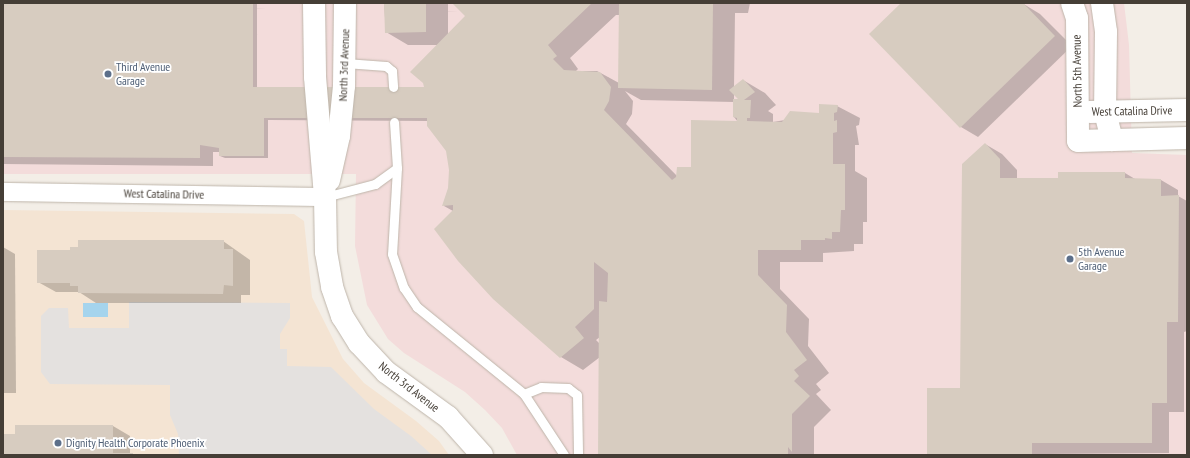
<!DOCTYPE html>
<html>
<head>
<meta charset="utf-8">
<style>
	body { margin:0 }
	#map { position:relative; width:1190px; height:458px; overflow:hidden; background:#f3eee7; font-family:"PT Sans Narrow",sans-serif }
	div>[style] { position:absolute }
	.commercial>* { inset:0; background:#f4e4d3 }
	.medical>* { inset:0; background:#f3dcdb }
	.parking>* { inset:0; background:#e4e1df }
	.water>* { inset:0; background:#a5d4ed }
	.shadow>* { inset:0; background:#0003 }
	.building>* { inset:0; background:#d7ccc0 }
	.roads { filter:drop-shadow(0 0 1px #beb5aa) drop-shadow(0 0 1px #beb5aa) }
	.service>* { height:9px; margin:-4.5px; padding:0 4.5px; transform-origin:4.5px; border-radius:4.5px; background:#fff }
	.minor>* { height:18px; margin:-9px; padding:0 9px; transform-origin:9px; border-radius:9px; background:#fff }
	.tertiary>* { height:22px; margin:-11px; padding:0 11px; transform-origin:11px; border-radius:11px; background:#fff }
	.dots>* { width:11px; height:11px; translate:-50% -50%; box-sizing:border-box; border:2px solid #fff; border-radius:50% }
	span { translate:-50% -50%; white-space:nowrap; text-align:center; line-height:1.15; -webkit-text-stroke:3.5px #fff; paint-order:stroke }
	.street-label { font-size:12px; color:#453e36 }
	.service-label { font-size:12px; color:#4e5e75 }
	.left { translate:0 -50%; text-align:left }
	.frame { position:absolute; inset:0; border:4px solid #453e36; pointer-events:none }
</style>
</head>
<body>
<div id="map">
	<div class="commercial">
		<i style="clip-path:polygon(3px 210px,294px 214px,304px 221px,312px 297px,343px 359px,364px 383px,416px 421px,439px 441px,449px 455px,3px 455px)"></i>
	</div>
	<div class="medical">
		<i style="clip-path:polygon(3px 3px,1124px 3px,1129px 45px,1132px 153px,1187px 155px,1187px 455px,517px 455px,502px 428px,485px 410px,465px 392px,404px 353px,388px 339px,367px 305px,355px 246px,356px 174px,3px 174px)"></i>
	</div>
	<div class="parking">
		<i style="clip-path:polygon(129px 302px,290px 303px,290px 318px,280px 334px,280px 349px,287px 349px,287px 366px,331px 367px,374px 409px,411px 436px,432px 455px,179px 455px,178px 434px,170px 415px,170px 385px,50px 384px,41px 372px,41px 316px,49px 308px,68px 308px,69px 328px,129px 328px)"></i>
	</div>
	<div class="water">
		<i style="clip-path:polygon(83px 303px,108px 303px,108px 317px,83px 317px)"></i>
	</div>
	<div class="shadow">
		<i style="clip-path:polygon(evenodd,3px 3px,257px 3px,257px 88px,425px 89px,439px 45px,408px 45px,386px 32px,384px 3px,448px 3px,448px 35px,467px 16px,454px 3px,750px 3px,748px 13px,735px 13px,734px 88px,743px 80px,765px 93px,776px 105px,768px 111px,773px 114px,773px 122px,821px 114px,837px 106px,860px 118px,859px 125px,856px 126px,859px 145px,855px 145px,855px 171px,867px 178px,867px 222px,863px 222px,863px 244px,854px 244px,854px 251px,823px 253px,823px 262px,780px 262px,780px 289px,809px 319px,808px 346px,829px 373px,816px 384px,821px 390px,816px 394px,831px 410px,814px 427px,814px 455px,599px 455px,600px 357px,583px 370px,561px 357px,494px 298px,453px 211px,444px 206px,449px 188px,450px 170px,447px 150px,428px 121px,268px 120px,268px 158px,225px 158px,220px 156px,220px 152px,213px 152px,213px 166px,3px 164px,3px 3px,616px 15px,620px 15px,619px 83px,597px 71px,576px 71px,578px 69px,570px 58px,616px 15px,3px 3px,625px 91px,641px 100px,734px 102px,734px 117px,738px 122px,692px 168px,678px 177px,626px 124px,632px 114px,633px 101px,625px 91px,3px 3px,734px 93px,740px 100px,734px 100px,734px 93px,3px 3px,600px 337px,600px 344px,596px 340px,600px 337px)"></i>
		<i style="clip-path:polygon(903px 3px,1022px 3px,1040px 14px,1072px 46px,978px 137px,961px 127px)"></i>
		<i style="clip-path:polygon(985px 144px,1002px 154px,1017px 170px,1017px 179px,1059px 179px,1125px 173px,1135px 179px,1161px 180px,1178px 190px,1178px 196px,1187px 201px,1187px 331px,1184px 332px,1184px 412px,1169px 412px,1169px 453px,928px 455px,961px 389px)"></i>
		<i style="clip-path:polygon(223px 241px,250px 260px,250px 295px,241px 295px,241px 303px,96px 303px,79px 292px,56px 292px,38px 282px,71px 251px)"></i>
		<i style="clip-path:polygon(3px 247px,15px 254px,16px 393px,3px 393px)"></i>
		<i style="clip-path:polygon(16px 426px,113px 426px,130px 436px,130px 454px,135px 455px,3px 455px,3px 435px,16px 435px)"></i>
	</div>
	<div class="building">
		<i style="clip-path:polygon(3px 3px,253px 3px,253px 87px,424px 87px,423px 83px,410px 72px,465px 16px,452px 3px,592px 3px,548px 45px,557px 56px,553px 59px,564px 70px,600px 72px,611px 87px,609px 101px,604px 110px,672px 180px,676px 177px,677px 167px,691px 167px,691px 120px,737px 121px,737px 118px,733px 117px,733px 99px,738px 99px,729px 90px,743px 79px,755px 92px,744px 100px,751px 100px,750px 118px,747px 118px,747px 121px,782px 122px,790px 111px,819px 113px,819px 104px,838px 105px,837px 112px,834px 113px,834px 121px,837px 120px,837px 132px,833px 133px,833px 164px,845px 164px,845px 210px,841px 210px,840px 232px,832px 232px,832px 239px,825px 238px,825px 240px,801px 240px,801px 250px,758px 250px,758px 275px,787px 305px,786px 332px,807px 360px,794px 370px,799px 376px,794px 381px,810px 396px,792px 414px,792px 452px,788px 447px,788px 455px,598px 455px,599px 301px,607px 302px,608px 273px,594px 262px,594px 309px,575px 327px,584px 338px,560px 358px,493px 299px,458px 261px,434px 229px,453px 210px,453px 205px,442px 206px,448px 188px,449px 170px,446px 151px,427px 126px,427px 118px,264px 118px,264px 156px,219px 156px,219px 148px,200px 145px,200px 158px,3px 157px)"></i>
		<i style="clip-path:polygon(384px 3px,426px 3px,426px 32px,385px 33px)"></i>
		<i style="clip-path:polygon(619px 3px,713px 3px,712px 90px,618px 88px)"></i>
		<i style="clip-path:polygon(901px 3px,1023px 3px,1055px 36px,960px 128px,869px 34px)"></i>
		<i style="clip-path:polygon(985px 143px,1000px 159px,1000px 178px,1058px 178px,1058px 172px,1125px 172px,1125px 178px,1161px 179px,1161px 196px,1179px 195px,1178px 322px,1167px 322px,1167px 403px,1152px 403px,1152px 443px,1032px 443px,1032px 455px,927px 455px,927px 388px,960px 388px,962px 164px)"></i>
		<i style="clip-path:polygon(78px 240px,224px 240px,224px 249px,233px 249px,233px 286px,224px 285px,223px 294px,78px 293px,78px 286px,70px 286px,70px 283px,37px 283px,37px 250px,70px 250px,70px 247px,78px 247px)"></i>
		<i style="clip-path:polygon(15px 425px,113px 425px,113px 453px,133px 453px,133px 455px,3px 455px,3px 434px,15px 434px)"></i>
	</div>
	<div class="roads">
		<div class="service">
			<i style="left:345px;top:63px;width:41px;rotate:4.2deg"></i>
			<i style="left:386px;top:66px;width:8px;rotate:40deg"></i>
			<i style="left:392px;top:71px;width:16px;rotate:86deg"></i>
			<i style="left:397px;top:168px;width:86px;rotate:93.3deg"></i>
			<i style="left:392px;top:254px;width:36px;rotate:71deg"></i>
			<i style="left:404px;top:288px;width:23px;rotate:56deg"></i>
			<i style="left:417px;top:307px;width:138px;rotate:39.1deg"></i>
			<i style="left:524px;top:394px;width:73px;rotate:56.7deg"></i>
			<i style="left:325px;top:197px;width:52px;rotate:-14.6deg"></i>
			<i style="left:375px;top:184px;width:27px;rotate:-36deg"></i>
			<i style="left:397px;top:168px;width:46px;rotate:-93.7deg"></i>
			<i style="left:524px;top:394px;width:18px;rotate:-22deg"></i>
			<i style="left:541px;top:387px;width:27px;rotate:2deg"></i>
			<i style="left:568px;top:388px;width:11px;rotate:38deg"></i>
			<i style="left:577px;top:395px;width:60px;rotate:89deg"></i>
		</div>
		<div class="minor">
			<i style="left:3px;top:192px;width:322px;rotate:0.9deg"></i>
		</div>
		<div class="tertiary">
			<i style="left:314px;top:3px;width:74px;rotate:89.2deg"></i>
			<i style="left:315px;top:77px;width:120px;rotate:85.2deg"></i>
			<i style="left:325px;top:197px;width:55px;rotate:89deg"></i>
			<i style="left:326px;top:252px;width:36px;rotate:80deg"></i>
			<i style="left:332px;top:287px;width:31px;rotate:71deg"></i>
			<i style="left:342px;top:316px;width:32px;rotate:58deg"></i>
			<i style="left:359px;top:343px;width:40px;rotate:47deg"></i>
			<i style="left:386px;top:372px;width:77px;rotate:36deg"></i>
			<i style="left:448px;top:417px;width:51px;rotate:48.2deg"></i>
			<i style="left:1072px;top:3px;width:16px;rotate:72deg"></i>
			<i style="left:1077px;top:18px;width:123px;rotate:89.5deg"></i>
			<i style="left:1078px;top:141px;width:109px;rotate:-1.6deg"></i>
			<i style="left:1102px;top:3px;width:29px;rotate:82deg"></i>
			<i style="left:1106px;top:32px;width:80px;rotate:90.7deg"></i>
			<i style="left:1105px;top:112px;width:29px;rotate:76deg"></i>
			<i style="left:1090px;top:112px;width:97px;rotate:-1.2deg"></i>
			<i style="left:329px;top:180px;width:45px;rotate:-77.2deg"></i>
			<i style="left:339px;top:136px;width:50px;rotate:-84.3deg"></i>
			<i style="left:344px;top:86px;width:83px;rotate:-89.3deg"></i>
		</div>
	</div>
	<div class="dots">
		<i style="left:108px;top:74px;background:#5c6f8a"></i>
		<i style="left:1070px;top:259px;background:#5c6f8a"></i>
		<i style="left:58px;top:443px;background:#5c6f8a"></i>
	</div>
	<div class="street-label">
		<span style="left:344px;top:65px;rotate:-88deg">North 3rd Avenue</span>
		<span style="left:1077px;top:71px;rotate:-91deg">North 5th Avenue</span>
		<span style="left:1132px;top:111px;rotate:-1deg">West Catalina Drive</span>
		<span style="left:164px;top:194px;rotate:1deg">West Catalina Drive</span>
		<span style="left:409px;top:387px;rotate:38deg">North 3rd Avenue</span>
	</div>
	<div class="service-label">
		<span class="left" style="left:116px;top:74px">Third Avenue<br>Garage</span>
		<span class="left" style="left:1078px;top:259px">5th Avenue<br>Garage</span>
		<span class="left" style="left:66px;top:443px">Dignity Health Corporate Phoenix</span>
	</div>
	<div class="frame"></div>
</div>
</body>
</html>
